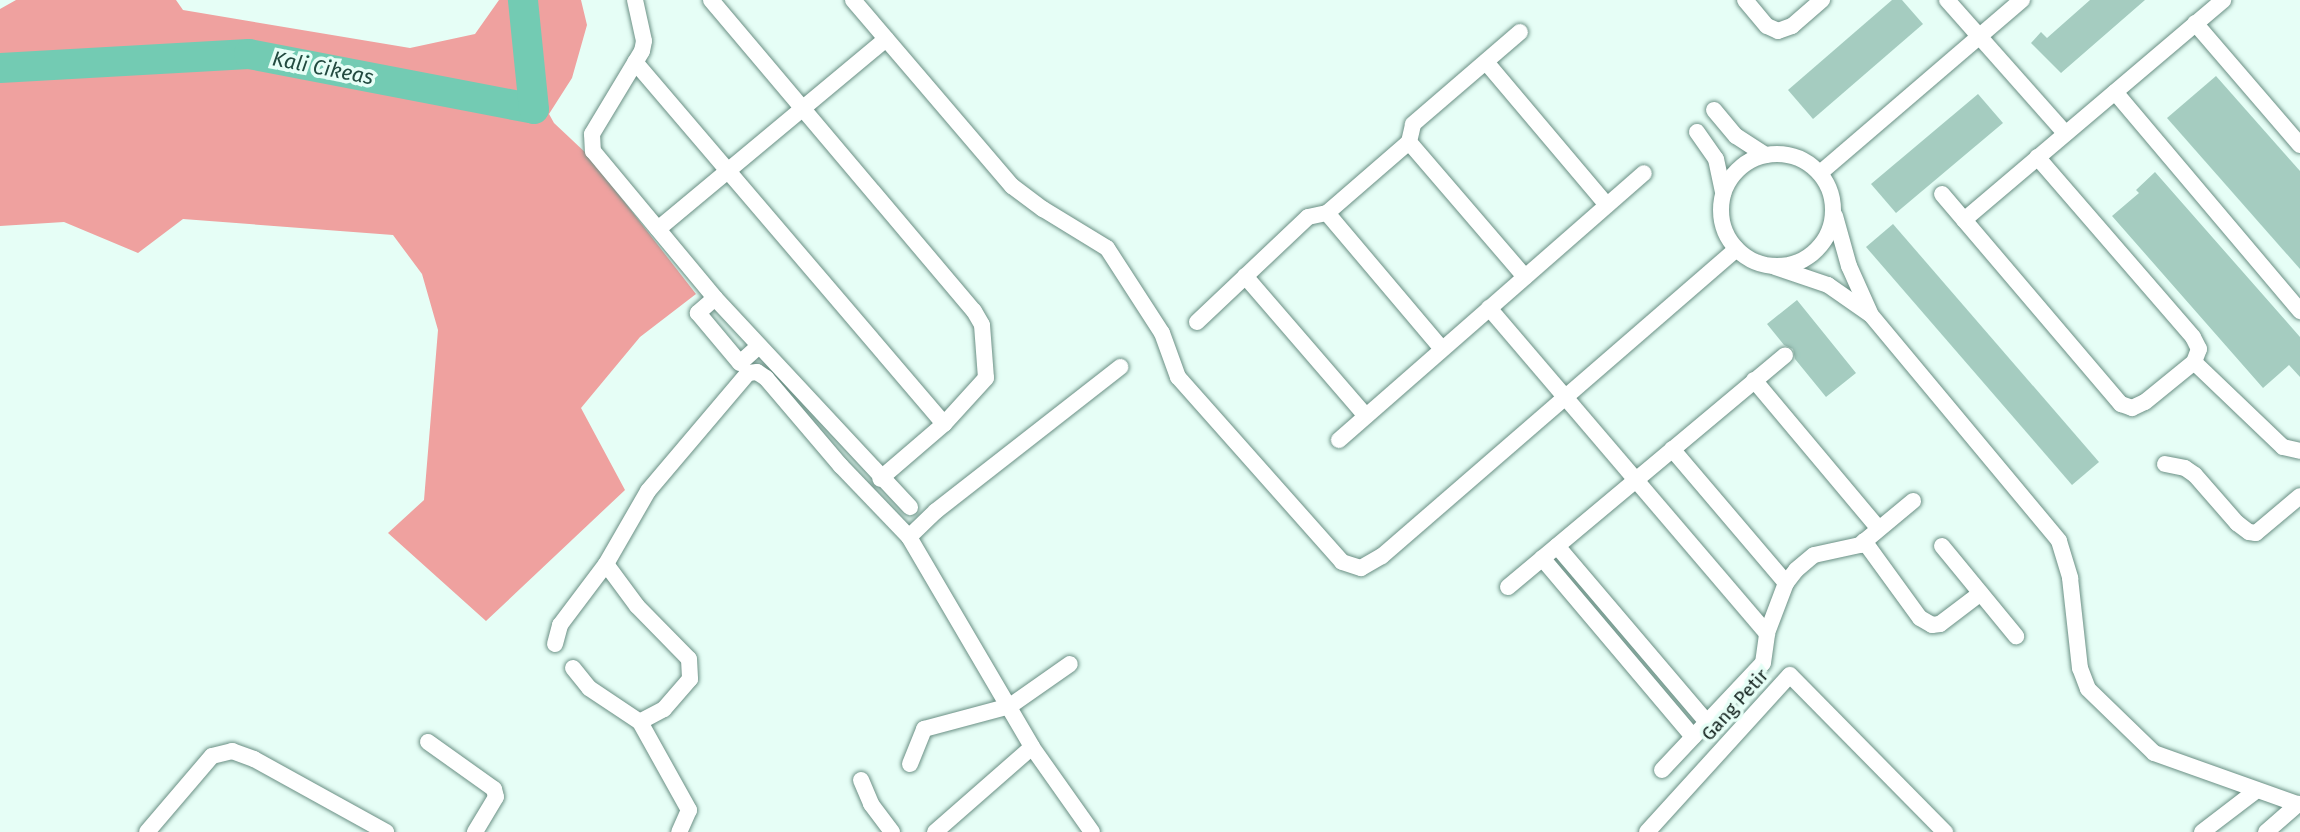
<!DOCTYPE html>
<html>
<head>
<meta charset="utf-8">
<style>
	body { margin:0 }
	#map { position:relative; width:2300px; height:832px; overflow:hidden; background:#e6fef6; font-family:"Fira Sans",sans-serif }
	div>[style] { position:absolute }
	.forest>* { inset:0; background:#efa19f }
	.river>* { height:30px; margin:-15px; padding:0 15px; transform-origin:15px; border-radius:15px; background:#73cbb3 }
	.building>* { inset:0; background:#a5ccc0 }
	.roads { filter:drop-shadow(0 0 2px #6a8f84) drop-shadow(0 0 2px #6a8f84) }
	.minor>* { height:16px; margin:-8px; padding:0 8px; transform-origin:8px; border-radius:8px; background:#fff }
	.minor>.ring { margin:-8px; padding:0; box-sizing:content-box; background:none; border:16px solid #fff; border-radius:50% }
	span { translate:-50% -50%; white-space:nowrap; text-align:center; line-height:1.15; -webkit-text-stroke:7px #e6fef6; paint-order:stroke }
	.street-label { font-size:19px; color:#12211d }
	.water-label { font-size:21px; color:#234b40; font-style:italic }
</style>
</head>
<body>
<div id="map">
	<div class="forest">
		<i style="clip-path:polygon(16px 0,176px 0,183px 10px,410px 48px,475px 34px,499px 0,581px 0,587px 25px,572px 78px,549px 114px,554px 123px,588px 155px,696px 294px,640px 337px,581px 408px,625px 490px,486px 621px,388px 533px,424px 500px,438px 330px,422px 274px,393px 235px,183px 219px,138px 253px,64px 222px,0 226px,0 9px)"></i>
	</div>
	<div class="river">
		<i style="left:0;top:68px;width:249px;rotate:-3.2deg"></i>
		<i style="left:249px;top:54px;width:290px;rotate:10.9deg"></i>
		<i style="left:534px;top:109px;width:110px;rotate:-95.8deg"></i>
	</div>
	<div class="building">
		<i style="clip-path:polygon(1892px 0,1902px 0,1923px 24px,1813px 119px,1788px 90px)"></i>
		<i style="clip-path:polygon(2090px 0,2145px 0,2061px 73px,2031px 43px,2041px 32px,2047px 38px)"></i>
		<i style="clip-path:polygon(2216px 76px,2300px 171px,2300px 269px,2167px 118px)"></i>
		<i style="clip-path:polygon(1978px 94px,2003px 123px,1896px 213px,1871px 184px)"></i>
		<i style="clip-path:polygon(2155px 172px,2300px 337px,2300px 377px,2289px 365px,2263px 388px,2112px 216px,2139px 193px,2136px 190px)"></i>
		<i style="clip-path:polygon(1893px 224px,2099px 462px,2072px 485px,1866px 247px)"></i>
		<i style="clip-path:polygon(1797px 300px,1856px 373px,1826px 397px,1795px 359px,1793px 349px,1784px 345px,1767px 324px)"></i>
	</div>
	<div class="roads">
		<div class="minor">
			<i style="left:635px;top:0;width:42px;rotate:77.6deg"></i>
			<i style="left:644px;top:41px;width:10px;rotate:101deg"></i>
			<i style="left:642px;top:51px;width:97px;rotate:121.1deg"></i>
			<i style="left:592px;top:134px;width:17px;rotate:87deg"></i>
			<i style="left:593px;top:151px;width:191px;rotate:50.3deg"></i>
			<i style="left:715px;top:298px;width:286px;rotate:47deg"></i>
			<i style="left:711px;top:0;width:407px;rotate:49.8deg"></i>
			<i style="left:974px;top:311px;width:16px;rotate:60deg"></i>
			<i style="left:982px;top:325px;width:53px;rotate:85.7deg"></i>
			<i style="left:986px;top:378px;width:62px;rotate:132.4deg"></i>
			<i style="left:944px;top:424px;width:84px;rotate:139.3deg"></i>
			<i style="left:853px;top:0;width:245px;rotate:49.5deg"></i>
			<i style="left:1012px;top:186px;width:39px;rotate:37deg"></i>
			<i style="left:1043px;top:209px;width:75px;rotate:31.4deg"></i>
			<i style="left:1107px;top:248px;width:101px;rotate:57.1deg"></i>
			<i style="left:1162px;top:333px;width:47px;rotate:70deg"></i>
			<i style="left:1178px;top:377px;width:247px;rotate:48.4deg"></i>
			<i style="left:1342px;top:562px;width:20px;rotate:18deg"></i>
			<i style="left:1361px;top:568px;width:24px;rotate:-30deg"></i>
			<i style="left:1382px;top:556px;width:469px;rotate:-40.9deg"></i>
			<i style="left:1745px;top:0;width:34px;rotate:50deg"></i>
			<i style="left:1767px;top:26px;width:12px;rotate:24deg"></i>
			<i style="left:1778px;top:31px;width:15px;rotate:-20deg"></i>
			<i style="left:1792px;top:26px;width:40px;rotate:-41deg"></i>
			<i style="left:1947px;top:0;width:178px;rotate:48.4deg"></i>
			<i style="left:2195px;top:23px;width:161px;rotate:49.3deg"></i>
			<i style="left:635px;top:62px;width:476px;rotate:49.5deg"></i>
			<i style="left:1486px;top:62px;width:187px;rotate:49.8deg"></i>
			<i style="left:2115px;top:92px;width:287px;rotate:49.8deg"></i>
			<i style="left:1714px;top:110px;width:34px;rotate:50deg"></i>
			<i style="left:1736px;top:136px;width:35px;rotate:33deg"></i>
			<i style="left:1697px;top:132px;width:33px;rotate:55deg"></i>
			<i style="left:1716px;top:159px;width:35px;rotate:78deg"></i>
			<i style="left:1409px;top:142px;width:178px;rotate:49.3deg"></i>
			<i class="ring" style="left:1721px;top:154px;width:96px;height:96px"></i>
			<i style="left:1820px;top:173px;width:266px;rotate:-40.6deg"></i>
			<i style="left:1942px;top:194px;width:276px;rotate:49.6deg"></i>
			<i style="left:2121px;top:404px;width:12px;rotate:20deg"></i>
			<i style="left:2132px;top:408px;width:14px;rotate:-25deg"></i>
			<i style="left:2145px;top:402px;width:63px;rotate:-39.2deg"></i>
			<i style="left:2194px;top:362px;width:14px;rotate:-69deg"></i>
			<i style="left:2199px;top:349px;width:13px;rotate:-117deg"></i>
			<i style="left:2193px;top:337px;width:238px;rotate:-130.9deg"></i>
			<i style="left:1327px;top:213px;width:178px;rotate:49.8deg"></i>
			<i style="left:1835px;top:216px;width:52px;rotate:74.4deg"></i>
			<i style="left:1849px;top:266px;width:51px;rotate:65.9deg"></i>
			<i style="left:1964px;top:220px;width:340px;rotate:-40.3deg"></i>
			<i style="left:658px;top:229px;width:297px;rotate:-39.8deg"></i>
			<i style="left:1775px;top:267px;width:56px;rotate:18.8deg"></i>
			<i style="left:1828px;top:285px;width:52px;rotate:34.9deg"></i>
			<i style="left:1871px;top:315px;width:294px;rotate:50.2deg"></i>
			<i style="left:2059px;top:541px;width:39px;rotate:73deg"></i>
			<i style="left:2070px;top:578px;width:91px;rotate:83.7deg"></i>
			<i style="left:2080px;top:668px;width:22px;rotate:69deg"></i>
			<i style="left:2088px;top:689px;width:92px;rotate:44.1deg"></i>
			<i style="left:2154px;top:753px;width:155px;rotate:19.6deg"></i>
			<i style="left:1245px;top:276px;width:185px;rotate:49.2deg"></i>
			<i style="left:715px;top:298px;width:23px;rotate:139deg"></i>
			<i style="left:698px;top:313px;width:65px;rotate:50deg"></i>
			<i style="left:740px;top:363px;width:25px;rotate:-42deg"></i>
			<i style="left:1489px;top:308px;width:428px;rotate:49.5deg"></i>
			<i style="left:1197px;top:322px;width:153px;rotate:-43.4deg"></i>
			<i style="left:1308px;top:217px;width:19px;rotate:-12deg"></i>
			<i style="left:1327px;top:213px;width:108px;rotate:-40.9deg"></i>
			<i style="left:1409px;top:142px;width:18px;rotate:-77deg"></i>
			<i style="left:1413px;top:124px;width:141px;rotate:-40.7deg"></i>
			<i style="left:2194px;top:362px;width:123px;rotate:43.7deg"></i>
			<i style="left:2283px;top:447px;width:17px;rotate:13deg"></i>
			<i style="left:1754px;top:380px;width:194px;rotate:50deg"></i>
			<i style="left:1339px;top:440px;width:405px;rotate:-41.2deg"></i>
			<i style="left:1672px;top:449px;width:176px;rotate:49.6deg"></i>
			<i style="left:2165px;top:464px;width:20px;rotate:11deg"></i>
			<i style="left:2185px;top:468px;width:12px;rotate:35deg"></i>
			<i style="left:2195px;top:475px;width:64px;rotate:48.8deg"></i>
			<i style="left:2237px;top:523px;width:15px;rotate:37deg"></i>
			<i style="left:2249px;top:532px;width:7px;rotate:8deg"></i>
			<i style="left:2256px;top:533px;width:57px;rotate:-40.1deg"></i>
			<i style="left:909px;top:537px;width:37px;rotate:-44deg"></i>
			<i style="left:936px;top:511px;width:234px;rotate:-38deg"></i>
			<i style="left:1864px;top:541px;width:95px;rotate:54deg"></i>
			<i style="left:1920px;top:618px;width:14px;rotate:30deg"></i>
			<i style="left:1932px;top:625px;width:8px;rotate:-7deg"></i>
			<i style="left:1940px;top:624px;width:51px;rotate:-37.1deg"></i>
			<i style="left:1557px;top:546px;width:231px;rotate:49.6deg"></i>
			<i style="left:1942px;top:546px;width:117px;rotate:50.6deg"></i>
			<i style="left:1542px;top:558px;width:234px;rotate:49.8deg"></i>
			<i style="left:606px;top:564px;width:52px;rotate:53.6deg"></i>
			<i style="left:637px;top:606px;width:74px;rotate:45.5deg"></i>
			<i style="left:689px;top:659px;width:20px;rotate:87deg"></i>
			<i style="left:690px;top:679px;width:40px;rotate:131deg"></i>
			<i style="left:664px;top:709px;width:27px;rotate:152deg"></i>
			<i style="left:1508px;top:587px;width:361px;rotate:-39.9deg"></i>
			<i style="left:555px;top:644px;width:20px;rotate:-75deg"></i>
			<i style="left:560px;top:625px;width:76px;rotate:-53deg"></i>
			<i style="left:606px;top:564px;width:84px;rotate:-60.1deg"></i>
			<i style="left:648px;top:491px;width:155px;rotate:-49.7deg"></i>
			<i style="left:748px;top:373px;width:9px;rotate:-6deg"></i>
			<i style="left:757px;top:372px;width:11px;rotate:34deg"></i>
			<i style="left:766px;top:378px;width:116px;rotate:49.6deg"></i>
			<i style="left:841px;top:466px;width:98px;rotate:46.2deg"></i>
			<i style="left:909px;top:537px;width:243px;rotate:59.6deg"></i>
			<i style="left:1032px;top:747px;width:104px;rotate:54.8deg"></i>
			<i style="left:573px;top:668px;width:26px;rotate:51deg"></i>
			<i style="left:589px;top:688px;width:61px;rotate:33.7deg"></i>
			<i style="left:640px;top:722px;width:101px;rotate:60.9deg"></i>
			<i style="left:689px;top:810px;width:24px;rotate:114deg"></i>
			<i style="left:428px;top:742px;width:81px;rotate:35.5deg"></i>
			<i style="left:494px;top:789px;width:8px;rotate:76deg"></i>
			<i style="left:496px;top:797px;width:41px;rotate:121deg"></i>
			<i style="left:910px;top:764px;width:38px;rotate:-68deg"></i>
			<i style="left:924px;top:729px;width:89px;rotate:-15deg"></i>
			<i style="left:1010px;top:706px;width:73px;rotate:-35deg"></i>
			<i style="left:1662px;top:770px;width:147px;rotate:-46.7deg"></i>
			<i style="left:1763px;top:663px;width:30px;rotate:-82deg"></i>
			<i style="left:1767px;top:633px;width:53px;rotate:-69.2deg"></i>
			<i style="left:1786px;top:583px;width:16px;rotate:-52deg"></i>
			<i style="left:1796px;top:570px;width:23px;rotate:-40deg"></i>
			<i style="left:1814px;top:555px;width:47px;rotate:-12.3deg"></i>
			<i style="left:1860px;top:545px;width:69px;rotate:-39.7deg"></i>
			<i style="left:861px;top:780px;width:26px;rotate:67deg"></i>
			<i style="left:871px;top:804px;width:35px;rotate:53deg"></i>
			<i style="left:147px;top:832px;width:100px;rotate:-49.5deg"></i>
			<i style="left:212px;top:756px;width:21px;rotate:-14deg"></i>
			<i style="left:232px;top:751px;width:23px;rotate:20deg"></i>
			<i style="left:254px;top:759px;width:151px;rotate:28.9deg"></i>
			<i style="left:935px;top:832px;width:129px;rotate:-41.2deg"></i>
			<i style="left:1647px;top:832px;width:212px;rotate:-47.7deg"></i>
			<i style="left:1790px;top:675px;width:221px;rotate:45.4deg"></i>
			<i style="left:2202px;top:832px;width:69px;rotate:-37.4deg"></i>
			<i style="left:2266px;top:832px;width:43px;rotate:-41.2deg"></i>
		</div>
	</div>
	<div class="street-label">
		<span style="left:1735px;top:705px;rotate:-48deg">Gang Petir</span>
	</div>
	<div class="water-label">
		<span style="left:323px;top:68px;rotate:11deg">Kali Cikeas</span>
	</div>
</div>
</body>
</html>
